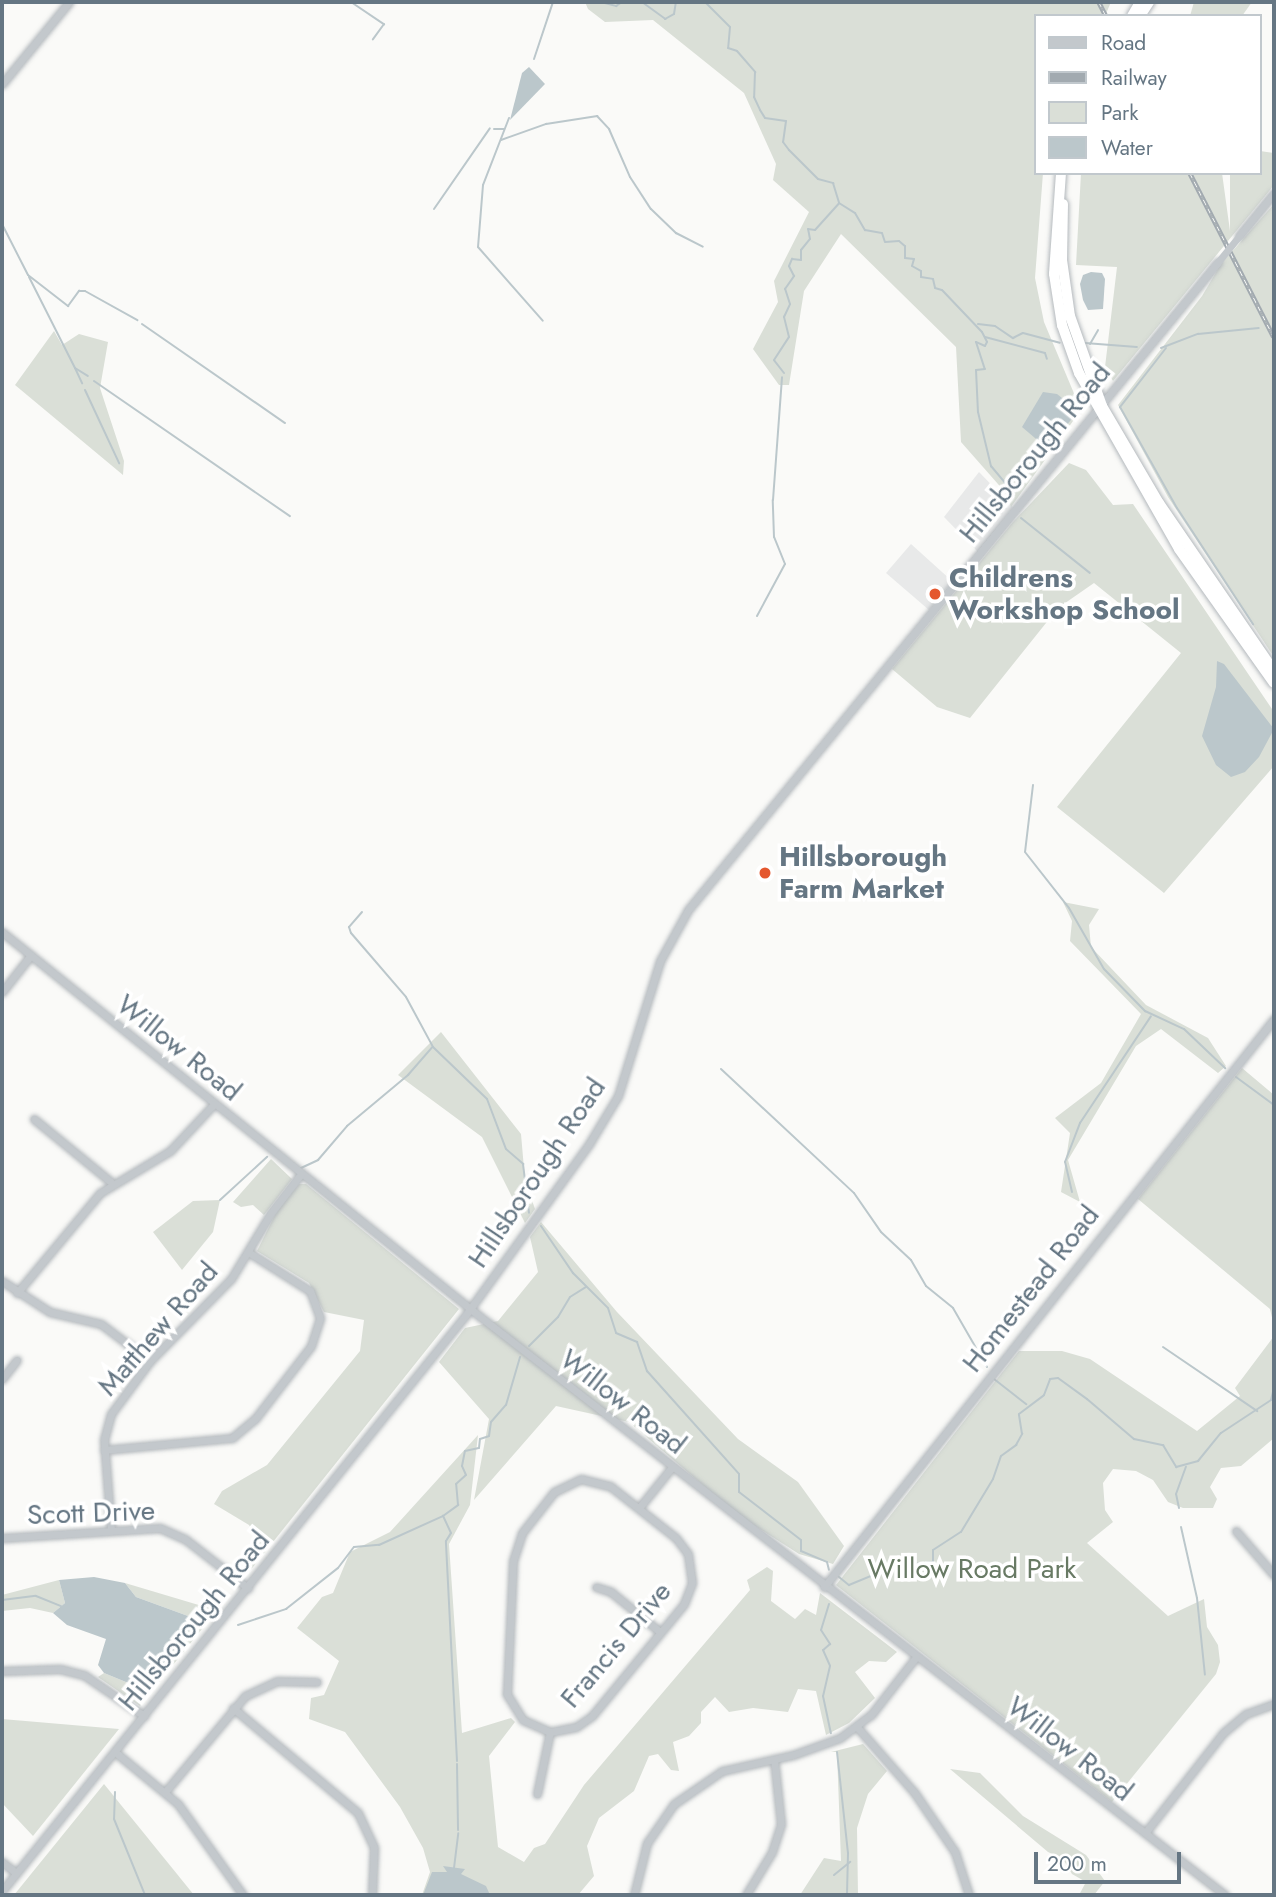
<!DOCTYPE html>
<html>
<head>
<meta charset="utf-8">
<style>
	body { margin:0 }
	#map { position:relative; width:1276px; height:1897px; overflow:hidden; background:#fafaf8; font-family:Jost,sans-serif }
	div>[style] { position:absolute }
	.built>* { inset:0; background:#e8e9e9 }
	.green>* { inset:0; background:#dadfd7 }
	.water>* { inset:0; background:#bbc7cb }
	.stream>* { height:2px; margin:-1px; padding:0 1px; transform-origin:1px; border-radius:1px; background:#bbc7cb }
	.roads { filter:drop-shadow(0 0 2px #b4b9bd) drop-shadow(0 0 2px #b4b9bd) }
	.minor>* { height:7px; margin:-3.5px; padding:0 3.5px; transform-origin:3.5px; border-radius:3.5px; background:#c3c8cc }
	.highway>* { height:10px; margin:-5px; padding:0 5px; transform-origin:5px; border-radius:5px; background:#fff }
	.rail>* { height:4.5px; margin-top:-2.25px; transform-origin:0; background:repeating-linear-gradient(90deg,#fff 0 5px,#a2aab0 0 10px); box-sizing:border-box; border-block:2px solid #a2aab0 }
	.minor-bridge>* { height:7px; margin:-3.5px; padding:0 3.5px; transform-origin:3.5px; border-radius:3.5px; background:#c3c8cc }
	.dots>* { width:19px; height:19px; translate:-50% -50%; box-sizing:border-box; border:4px solid #fff; border-radius:50% }
	span { translate:-50% -50%; white-space:nowrap; text-align:center; line-height:1.15; -webkit-text-stroke:7px #fff; paint-order:stroke }
	.street-label { font-size:28px; color:#657683 }
	.poi-label { font-size:28px; color:#657683; font-weight:700 }
	.left { translate:0 -50%; text-align:left }
	.park-label { font-size:28px; color:#687a64 }
	.frame { position:absolute; inset:0; border:4px solid #657683; pointer-events:none }
	.legend { position:absolute; left:1034px; top:14px; width:228px; height:161px; box-sizing:border-box; background:#fff; border:2px solid #c1c8cd; margin:0; padding:9px 12px; list-style:none; font-size:21px; color:#657683 }
	.legend li { display:flex; align-items:center; gap:14px; height:35px }
	.legend b { width:35px; border:2px solid #c1c8cd }
	.scale { position:absolute; left:1034px; top:1852px; width:147px; height:32px; box-sizing:border-box; border:4px solid #657683; border-top:0; padding-left:9px; font-size:21px; line-height:24px; white-space:nowrap; color:#657683; -webkit-text-stroke:5px #fff; paint-order:stroke }
</style>
</head>
<body>
<div id="map">
	<div class="built">
		<i style="clip-path:polygon(979px 472px,1013px 507px,978px 552px,944px 517px)"></i>
		<i style="clip-path:polygon(911px 544px,952px 581px,929px 610px,886px 573px)"></i>
	</div>
	<div class="green">
		<i style="clip-path:polygon(585px 2px,1111px 2px,1105px 16px,1036px 16px,1036px 173px,1043px 173px,1035px 278px,1044px 322px,1081px 410px,1011px 507px,1005px 492px,961px 442px,956px 347px,841px 234px,804px 291px,789px 385px,779px 385px,753px 349px,778px 302px,774px 281px,809px 212px,773px 180px,776px 164px,744px 93px,653px 20px,605px 22px,588px 9px)"></i>
		<i style="clip-path:polygon(1194px 2px,1252px 2px,1242px 16px,1190px 16px)"></i>
		<i style="clip-path:polygon(1260px 151px,1274px 153px,1274px 185px,1113px 381px,1105px 367px,1117px 267px,1076px 265px,1081px 173px,1222px 173px,1230px 231px,1230px 173px,1260px 173px)"></i>
		<i style="clip-path:polygon(1274px 204px,1274px 657px,1168px 497px,1118px 405px,1202px 296px,1221px 264px)"></i>
		<i style="clip-path:polygon(54px 331px,62px 345px,79px 334px,108px 342px,100px 388px,124px 461px,123px 475px,15px 385px)"></i>
		<i style="clip-path:polygon(1069px 463px,1086px 470px,1113px 505px,1133px 504px,1274px 712px,1274px 766px,1164px 893px,1057px 807px,1181px 653px,1094px 583px,1058px 608px,970px 718px,937px 707px,892px 669px,1013px 522px)"></i>
		<i style="clip-path:polygon(1063px 902px,1099px 909px,1089px 925px,1091px 947px,1146px 1005px,1208px 1038px,1226px 1066px,1218px 1073px,1161px 1029px,1136px 1046px,1068px 1160px,1080px 1202px,1061px 1192px,1070px 1133px,1055px 1118px,1101px 1083px,1141px 1014px,1070px 941px,1072px 921px)"></i>
		<i style="clip-path:polygon(441px 1032px,521px 1134px,525px 1180px,535px 1209px,525px 1223px,482px 1137px,398px 1075px)"></i>
		<i style="clip-path:polygon(1242px 1068px,1274px 1095px,1274px 1326px,1270px 1309px,1138px 1199px)"></i>
		<i style="clip-path:polygon(271px 1159px,292px 1179px,264px 1215px,253px 1205px,241px 1207px,233px 1202px)"></i>
		<i style="clip-path:polygon(299px 1184px,306px 1184px,459px 1309px,249px 1572px,259px 1542px,249px 1525px,214px 1504px,222px 1491px,267px 1465px,360px 1351px,364px 1320px,324px 1312px,309px 1283px,257px 1251px,278px 1209px)"></i>
		<i style="clip-path:polygon(220px 1200px,213px 1232px,182px 1270px,153px 1232px,193px 1201px)"></i>
		<i style="clip-path:polygon(541px 1222px,617px 1312px,738px 1439px,798px 1482px,844px 1546px,833px 1564px,799px 1554px,738px 1515px,629px 1422px,556px 1406px,474px 1500px,489px 1419px,439px 1362px,465px 1328px,498px 1321px,538px 1272px,530px 1237px)"></i>
		<i style="clip-path:polygon(1274px 1336px,1274px 1438px,1241px 1466px,1221px 1468px,1210px 1487px,1217px 1499px,1213px 1508px,1183px 1508px,1168px 1502px,1153px 1480px,1136px 1471px,1113px 1469px,1103px 1483px,1105px 1510px,1113px 1522px,1087px 1543px,1168px 1616px,1204px 1599px,1207px 1627px,1218px 1645px,1220px 1662px,1216px 1674px,1112px 1802px,836px 1585px,1019px 1351px,1062px 1351px,1090px 1359px,1197px 1431px,1240px 1396px,1235px 1388px)"></i>
		<i style="clip-path:polygon(478px 1435px,470px 1505px,449px 1544px,462px 1733px,511px 1718px,515px 1722px,489px 1756px,498px 1847px,524px 1862px,534px 1848px,545px 1844px,584px 1785px,750px 1590px,747px 1580px,767px 1567px,773px 1571px,771px 1601px,795px 1619px,805px 1609px,816px 1615px,820px 1593px,897px 1652px,886px 1662px,869px 1661px,855px 1672px,875px 1698px,849px 1723px,826px 1735px,816px 1691px,798px 1689px,788px 1712px,753px 1708px,729px 1712px,715px 1697px,701px 1712px,701px 1723px,689px 1736px,673px 1742px,679px 1771px,671px 1770px,658px 1754px,649px 1756px,634px 1791px,599px 1818px,587px 1846px,594px 1876px,578px 1895px,422px 1895px,430px 1872px,423px 1848px,400px 1807px,345px 1732px,309px 1719px,311px 1698px,324px 1695px,339px 1661px,297px 1628px,322px 1597px,333px 1593px,350px 1552px,390px 1532px)"></i>
		<i style="clip-path:polygon(59px 1580px,65px 1603px,53px 1613px,30px 1608px,2px 1611px,2px 1595px)"></i>
		<i style="clip-path:polygon(125px 1583px,202px 1606px,226px 1599px,140px 1706px,98px 1677px,104px 1673px,138px 1687px,188px 1616px,136px 1597px)"></i>
		<i style="clip-path:polygon(2px 1719px,119px 1729px,33px 1836px,2px 1803px)"></i>
		<i style="clip-path:polygon(863px 1744px,887px 1771px,868px 1794px,857px 1828px,858px 1895px,800px 1895px,824px 1858px,841px 1861px,837px 1752px,831px 1752px)"></i>
		<i style="clip-path:polygon(950px 1769px,980px 1773px,1023px 1816px,1086px 1855px,1105px 1881px,1094px 1895px,1079px 1895px,1086px 1882px,1072px 1874px,1063px 1859px,1048px 1852px)"></i>
		<i style="clip-path:polygon(104px 1784px,194px 1895px,14px 1895px)"></i>
	</div>
	<div class="water">
		<i style="clip-path:polygon(529px 67px,545px 84px,510px 120px,522px 73px)"></i>
		<i style="clip-path:polygon(1091px 272px,1102px 273px,1105px 279px,1103px 309px,1088px 310px,1083px 300px,1080px 284px,1083px 275px)"></i>
		<i style="clip-path:polygon(1043px 392px,1057px 394px,1071px 405px,1074px 416px,1051px 445px,1042px 444px,1022px 427px)"></i>
		<i style="clip-path:polygon(1217px 661px,1224px 664px,1274px 729px,1259px 757px,1245px 772px,1231px 777px,1216px 765px,1202px 736px,1216px 687px)"></i>
		<i style="clip-path:polygon(94px 1577px,125px 1583px,136px 1597px,188px 1616px,194px 1624px,148px 1683px,138px 1687px,104px 1673px,98px 1665px,106px 1639px,67px 1625px,53px 1613px,65px 1603px,59px 1580px)"></i>
		<i style="clip-path:polygon(443px 1866px,465px 1869px,461px 1874px,486px 1886px,490px 1895px,423px 1895px,432px 1872px,447px 1872px)"></i>
	</div>
	<div class="stream">
		<i style="left:351px;top:2px;width:40px;rotate:34deg"></i>
		<i style="left:384px;top:24px;width:19px;rotate:126deg"></i>
		<i style="left:601px;top:2px;width:16px;rotate:15deg"></i>
		<i style="left:616px;top:6px;width:7px;rotate:-34deg"></i>
		<i style="left:642px;top:2px;width:29px;rotate:36deg"></i>
		<i style="left:665px;top:19px;width:10px;rotate:-29deg"></i>
		<i style="left:674px;top:14px;width:12px;rotate:-81deg"></i>
		<i style="left:705px;top:2px;width:35px;rotate:45deg"></i>
		<i style="left:730px;top:27px;width:21px;rotate:95deg"></i>
		<i style="left:728px;top:48px;width:9px;rotate:18deg"></i>
		<i style="left:737px;top:51px;width:28px;rotate:49deg"></i>
		<i style="left:755px;top:72px;width:25px;rotate:92deg"></i>
		<i style="left:754px;top:97px;width:14px;rotate:65deg"></i>
		<i style="left:760px;top:110px;width:9px;rotate:58deg"></i>
		<i style="left:765px;top:118px;width:21px;rotate:8deg"></i>
		<i style="left:786px;top:121px;width:21px;rotate:98deg"></i>
		<i style="left:783px;top:142px;width:10px;rotate:53deg"></i>
		<i style="left:789px;top:150px;width:41px;rotate:45deg"></i>
		<i style="left:818px;top:179px;width:16px;rotate:15deg"></i>
		<i style="left:833px;top:183px;width:21px;rotate:73deg"></i>
		<i style="left:839px;top:203px;width:19px;rotate:32deg"></i>
		<i style="left:855px;top:213px;width:20px;rotate:60deg"></i>
		<i style="left:865px;top:230px;width:17px;rotate:10deg"></i>
		<i style="left:882px;top:233px;width:9px;rotate:72deg"></i>
		<i style="left:885px;top:242px;width:14px;rotate:-4deg"></i>
		<i style="left:899px;top:241px;width:8px;rotate:40deg"></i>
		<i style="left:905px;top:246px;width:12px;rotate:90deg"></i>
		<i style="left:905px;top:258px;width:9px;rotate:6deg"></i>
		<i style="left:914px;top:259px;width:7px;rotate:106deg"></i>
		<i style="left:912px;top:266px;width:10px;rotate:29deg"></i>
		<i style="left:921px;top:271px;width:6px;rotate:90deg"></i>
		<i style="left:921px;top:277px;width:12px;rotate:9deg"></i>
		<i style="left:933px;top:279px;width:9px;rotate:77deg"></i>
		<i style="left:935px;top:288px;width:7px;rotate:16deg"></i>
		<i style="left:942px;top:290px;width:58px;rotate:46.4deg"></i>
		<i style="left:982px;top:332px;width:11px;rotate:63deg"></i>
		<i style="left:987px;top:342px;width:4px;rotate:117deg"></i>
		<i style="left:985px;top:346px;width:10px;rotate:-156deg"></i>
		<i style="left:976px;top:342px;width:28px;rotate:72deg"></i>
		<i style="left:985px;top:369px;width:9px;rotate:174deg"></i>
		<i style="left:976px;top:370px;width:42px;rotate:87.3deg"></i>
		<i style="left:978px;top:412px;width:56px;rotate:76.5deg"></i>
		<i style="left:991px;top:466px;width:35px;rotate:50deg"></i>
		<i style="left:534px;top:59px;width:60px;rotate:-71.6deg"></i>
		<i style="left:509px;top:118px;width:72px;rotate:111.2deg"></i>
		<i style="left:483px;top:185px;width:62px;rotate:94.6deg"></i>
		<i style="left:478px;top:247px;width:98px;rotate:48.7deg"></i>
		<i style="left:494px;top:129px;width:10px"></i>
		<i style="left:501px;top:140px;width:48px;rotate:-19.6deg"></i>
		<i style="left:546px;top:124px;width:52px;rotate:-8.9deg"></i>
		<i style="left:597px;top:116px;width:18px;rotate:47deg"></i>
		<i style="left:609px;top:129px;width:52px;rotate:66.4deg"></i>
		<i style="left:630px;top:177px;width:38px;rotate:57deg"></i>
		<i style="left:651px;top:209px;width:35px;rotate:44deg"></i>
		<i style="left:676px;top:233px;width:30px;rotate:27deg"></i>
		<i style="left:434px;top:209px;width:98px;rotate:-55.3deg"></i>
		<i style="left:2px;top:224px;width:57px;rotate:63deg"></i>
		<i style="left:28px;top:275px;width:51px;rotate:37.8deg"></i>
		<i style="left:68px;top:306px;width:19px;rotate:-54deg"></i>
		<i style="left:79px;top:291px;width:6px"></i>
		<i style="left:85px;top:291px;width:60px;rotate:29.1deg"></i>
		<i style="left:29px;top:277px;width:102px;rotate:63.2deg"></i>
		<i style="left:75px;top:368px;width:15px;rotate:32deg"></i>
		<i style="left:142px;top:324px;width:174px;rotate:34.7deg"></i>
		<i style="left:978px;top:324px;width:17px;rotate:7deg"></i>
		<i style="left:995px;top:326px;width:22px;rotate:34deg"></i>
		<i style="left:1013px;top:338px;width:11px;rotate:-27deg"></i>
		<i style="left:1023px;top:333px;width:38px;rotate:15deg"></i>
		<i style="left:985px;top:337px;width:62px;rotate:14.9deg"></i>
		<i style="left:1045px;top:353px;width:6px;rotate:72deg"></i>
		<i style="left:1085px;top:343px;width:52px;rotate:4.4deg"></i>
		<i style="left:1090px;top:344px;width:16px;rotate:-60deg"></i>
		<i style="left:1161px;top:348px;width:40px;rotate:-21deg"></i>
		<i style="left:1198px;top:334px;width:61px;rotate:-5.6deg"></i>
		<i style="left:1166px;top:348px;width:75px;rotate:127.9deg"></i>
		<i style="left:1120px;top:407px;width:116px;rotate:60.6deg"></i>
		<i style="left:1177px;top:508px;width:139px;rotate:56.8deg"></i>
		<i style="left:75px;top:368px;width:17px;rotate:65deg"></i>
		<i style="left:784px;top:373px;width:16px;rotate:-128deg"></i>
		<i style="left:774px;top:360px;width:27px;rotate:-57deg"></i>
		<i style="left:789px;top:337px;width:21px;rotate:-104deg"></i>
		<i style="left:784px;top:317px;width:14px;rotate:-65deg"></i>
		<i style="left:790px;top:304px;width:16px;rotate:-108deg"></i>
		<i style="left:785px;top:289px;width:16px;rotate:-55deg"></i>
		<i style="left:794px;top:276px;width:11px;rotate:-117deg"></i>
		<i style="left:789px;top:266px;width:8px;rotate:-67deg"></i>
		<i style="left:792px;top:259px;width:9px;rotate:6deg"></i>
		<i style="left:801px;top:260px;width:10px;rotate:-90deg"></i>
		<i style="left:801px;top:250px;width:14px;rotate:-51deg"></i>
		<i style="left:810px;top:239px;width:10px;rotate:-101deg"></i>
		<i style="left:808px;top:229px;width:7px;rotate:8deg"></i>
		<i style="left:815px;top:230px;width:36px;rotate:-48deg"></i>
		<i style="left:94px;top:381px;width:238px;rotate:34.6deg"></i>
		<i style="left:85px;top:390px;width:81px;rotate:65deg"></i>
		<i style="left:1021px;top:518px;width:88px;rotate:38.6deg"></i>
		<i style="left:757px;top:616px;width:59px;rotate:-61.7deg"></i>
		<i style="left:785px;top:564px;width:29px;rotate:-112deg"></i>
		<i style="left:774px;top:537px;width:37px;rotate:-92deg"></i>
		<i style="left:773px;top:500px;width:123px;rotate:-85.8deg"></i>
		<i style="left:1033px;top:785px;width:67px;rotate:96.8deg"></i>
		<i style="left:1025px;top:852px;width:71px;rotate:51.8deg"></i>
		<i style="left:1069px;top:908px;width:70px;rotate:60.2deg"></i>
		<i style="left:1104px;top:969px;width:59px;rotate:45.7deg"></i>
		<i style="left:1145px;top:1011px;width:43px;rotate:24.8deg"></i>
		<i style="left:1184px;top:1029px;width:57px;rotate:43.6deg"></i>
		<i style="left:362px;top:912px;width:20px;rotate:131deg"></i>
		<i style="left:349px;top:927px;width:6px;rotate:72deg"></i>
		<i style="left:351px;top:933px;width:84px;rotate:49.3deg"></i>
		<i style="left:406px;top:997px;width:57px;rotate:61.6deg"></i>
		<i style="left:433px;top:1047px;width:75px;rotate:43.9deg"></i>
		<i style="left:487px;top:1099px;width:53px;rotate:69.2deg"></i>
		<i style="left:506px;top:1149px;width:23px;rotate:41deg"></i>
		<i style="left:523px;top:1164px;width:49px;rotate:83deg"></i>
		<i style="left:721px;top:1069px;width:182px;rotate:43deg"></i>
		<i style="left:854px;top:1193px;width:47px;rotate:55.3deg"></i>
		<i style="left:881px;top:1232px;width:41px;rotate:43deg"></i>
		<i style="left:911px;top:1260px;width:30px;rotate:60deg"></i>
		<i style="left:926px;top:1286px;width:35px;rotate:39deg"></i>
		<i style="left:953px;top:1308px;width:68px;rotate:60deg"></i>
		<i style="left:1236px;top:1077px;width:47px;rotate:36.4deg"></i>
		<i style="left:301px;top:1168px;width:19px;rotate:-25deg"></i>
		<i style="left:318px;top:1160px;width:45px;rotate:-49.5deg"></i>
		<i style="left:347px;top:1126px;width:80px;rotate:-39.9deg"></i>
		<i style="left:408px;top:1075px;width:37px;rotate:-49deg"></i>
		<i style="left:1072px;top:1192px;width:31px;rotate:-103deg"></i>
		<i style="left:1065px;top:1162px;width:42px;rotate:-69deg"></i>
		<i style="left:1080px;top:1123px;width:128px;rotate:-56.4deg"></i>
		<i style="left:220px;top:1200px;width:64px;rotate:-42.5deg"></i>
		<i style="left:541px;top:1226px;width:57px;rotate:55.8deg"></i>
		<i style="left:573px;top:1273px;width:49px;rotate:45deg"></i>
		<i style="left:608px;top:1308px;width:26px;rotate:72deg"></i>
		<i style="left:616px;top:1333px;width:23px;rotate:23deg"></i>
		<i style="left:637px;top:1342px;width:31px;rotate:71deg"></i>
		<i style="left:647px;top:1371px;width:138px;rotate:48.2deg"></i>
		<i style="left:739px;top:1474px;width:18px;rotate:90deg"></i>
		<i style="left:739px;top:1492px;width:78px;rotate:37.7deg"></i>
		<i style="left:801px;top:1540px;width:11px;rotate:90deg"></i>
		<i style="left:801px;top:1551px;width:28px;rotate:23deg"></i>
		<i style="left:827px;top:1562px;width:8px;rotate:76deg"></i>
		<i style="left:529px;top:1346px;width:41px;rotate:-45deg"></i>
		<i style="left:558px;top:1317px;width:23px;rotate:-59deg"></i>
		<i style="left:570px;top:1297px;width:19px;rotate:-32deg"></i>
		<i style="left:1163px;top:1347px;width:114px;rotate:34.2deg"></i>
		<i style="left:994px;top:1379px;width:41px;rotate:38deg"></i>
		<i style="left:1179px;top:1508px;width:14px;rotate:-102deg"></i>
		<i style="left:1176px;top:1494px;width:29px;rotate:-70deg"></i>
		<i style="left:1181px;top:1527px;width:73px;rotate:77.3deg"></i>
		<i style="left:1197px;top:1598px;width:77px;rotate:84.1deg"></i>
		<i style="left:839px;top:1577px;width:13px;rotate:39deg"></i>
		<i style="left:849px;top:1585px;width:50px;rotate:-22.4deg"></i>
		<i style="left:895px;top:1566px;width:38px;rotate:-6deg"></i>
		<i style="left:933px;top:1562px;width:12px;rotate:-90deg"></i>
		<i style="left:933px;top:1550px;width:33px;rotate:-33deg"></i>
		<i style="left:961px;top:1532px;width:62px;rotate:-58.9deg"></i>
		<i style="left:993px;top:1479px;width:24px;rotate:-71deg"></i>
		<i style="left:1001px;top:1456px;width:19px;rotate:-36deg"></i>
		<i style="left:1016px;top:1445px;width:13px;rotate:-61deg"></i>
		<i style="left:1022px;top:1434px;width:20px;rotate:-99deg"></i>
		<i style="left:1019px;top:1414px;width:31px;rotate:-37deg"></i>
		<i style="left:1044px;top:1395px;width:17px;rotate:-69deg"></i>
		<i style="left:1050px;top:1379px;width:8px;rotate:-7deg"></i>
		<i style="left:1058px;top:1378px;width:36px;rotate:36deg"></i>
		<i style="left:1087px;top:1399px;width:62px;rotate:40.4deg"></i>
		<i style="left:1134px;top:1439px;width:30px;rotate:12deg"></i>
		<i style="left:1163px;top:1445px;width:26px;rotate:59deg"></i>
		<i style="left:1176px;top:1467px;width:23px;rotate:-15deg"></i>
		<i style="left:1198px;top:1461px;width:36px;rotate:-51deg"></i>
		<i style="left:1221px;top:1433px;width:60px;rotate:-33.4deg"></i>
		<i style="left:1271px;top:1400px;width:12px;rotate:-76deg"></i>
		<i style="left:2px;top:1600px;width:34px;rotate:-7deg"></i>
		<i style="left:36px;top:1596px;width:27px;rotate:22deg"></i>
		<i style="left:829px;top:1604px;width:27px;rotate:107deg"></i>
		<i style="left:821px;top:1630px;width:17px;rotate:57deg"></i>
		<i style="left:830px;top:1644px;width:9px;rotate:139deg"></i>
		<i style="left:823px;top:1650px;width:17px;rotate:66deg"></i>
		<i style="left:830px;top:1666px;width:31px;rotate:103deg"></i>
		<i style="left:823px;top:1696px;width:38px;rotate:78deg"></i>
		<i style="left:238px;top:1625px;width:51px;rotate:-18.4deg"></i>
		<i style="left:286px;top:1609px;width:66px;rotate:-38.3deg"></i>
		<i style="left:338px;top:1568px;width:26px;rotate:-53deg"></i>
		<i style="left:354px;top:1547px;width:25px;rotate:-5deg"></i>
		<i style="left:379px;top:1545px;width:70px;rotate:-24.4deg"></i>
		<i style="left:837px;top:1752px;width:102px;rotate:83.8deg"></i>
		<i style="left:848px;top:1853px;width:42px;rotate:91.4deg"></i>
		<i style="left:457px;top:1761px;width:220px;rotate:-92.9deg"></i>
		<i style="left:446px;top:1541px;width:9px;rotate:-58deg"></i>
		<i style="left:451px;top:1533px;width:19px;rotate:-115deg"></i>
		<i style="left:443px;top:1516px;width:19px;rotate:-36deg"></i>
		<i style="left:458px;top:1505px;width:21px;rotate:-95deg"></i>
		<i style="left:456px;top:1484px;width:13px;rotate:-42deg"></i>
		<i style="left:466px;top:1475px;width:10px;rotate:-114deg"></i>
		<i style="left:462px;top:1466px;width:15px;rotate:-79deg"></i>
		<i style="left:465px;top:1451px;width:14px;rotate:-12deg"></i>
		<i style="left:479px;top:1448px;width:9px;rotate:-84deg"></i>
		<i style="left:480px;top:1439px;width:9px;rotate:-18deg"></i>
		<i style="left:489px;top:1436px;width:14px;rotate:-82deg"></i>
		<i style="left:491px;top:1422px;width:23px;rotate:-49deg"></i>
		<i style="left:506px;top:1405px;width:50px;rotate:-73.7deg"></i>
		<i style="left:457px;top:1764px;width:66px;rotate:89.1deg"></i>
		<i style="left:115px;top:1792px;width:27px;rotate:92deg"></i>
		<i style="left:114px;top:1819px;width:82px;rotate:67.8deg"></i>
		<i style="left:454px;top:1868px;width:35px;rotate:-83deg"></i>
		<i style="left:834px;top:1875px;width:21px;rotate:-39deg"></i>
	</div>
	<div class="roads">
		<div class="minor">
			<i style="left:2px;top:84px;width:106px;rotate:-50.7deg"></i>
			<i style="left:1239px;top:236px;width:55px;rotate:-50.9deg"></i>
			<i style="left:2px;top:932px;width:611px;rotate:38.82deg"></i>
			<i style="left:478px;top:1315px;width:946px;rotate:37.83deg"></i>
			<i style="left:2px;top:992px;width:47px;rotate:-51.9deg"></i>
			<i style="left:34px;top:1119px;width:99px;rotate:39.3deg"></i>
			<i style="left:2px;top:1281px;width:57px;rotate:32.9deg"></i>
			<i style="left:50px;top:1312px;width:52px;rotate:13.2deg"></i>
			<i style="left:101px;top:1324px;width:61px;rotate:37.1deg"></i>
			<i style="left:17px;top:1293px;width:130px;rotate:-50.3deg"></i>
			<i style="left:100px;top:1193px;width:82px;rotate:-31deg"></i>
			<i style="left:170px;top:1151px;width:64px;rotate:-46.9deg"></i>
			<i style="left:2px;top:1379px;width:24px;rotate:-52deg"></i>
			<i style="left:104px;top:1450px;width:129px;rotate:-5.4deg"></i>
			<i style="left:232px;top:1438px;width:30px;rotate:-40deg"></i>
			<i style="left:255px;top:1419px;width:92px;rotate:-52.5deg"></i>
			<i style="left:311px;top:1346px;width:29px;rotate:-72deg"></i>
			<i style="left:320px;top:1318px;width:29px;rotate:-110deg"></i>
			<i style="left:310px;top:1291px;width:73px;rotate:-147.8deg"></i>
			<i style="left:581px;top:1479px;width:30px;rotate:14deg"></i>
			<i style="left:610px;top:1486px;width:84px;rotate:38.2deg"></i>
			<i style="left:676px;top:1538px;width:20px;rotate:53deg"></i>
			<i style="left:688px;top:1554px;width:29px;rotate:82deg"></i>
			<i style="left:692px;top:1583px;width:22px;rotate:111deg"></i>
			<i style="left:684px;top:1604px;width:145px;rotate:129.4deg"></i>
			<i style="left:592px;top:1716px;width:19px;rotate:145deg"></i>
			<i style="left:576px;top:1727px;width:26px;rotate:169deg"></i>
			<i style="left:550px;top:1732px;width:30px;rotate:-156deg"></i>
			<i style="left:523px;top:1720px;width:31px;rotate:-122deg"></i>
			<i style="left:507px;top:1694px;width:133px;rotate:-87.4deg"></i>
			<i style="left:513px;top:1561px;width:29px;rotate:-72deg"></i>
			<i style="left:522px;top:1533px;width:52px;rotate:-52deg"></i>
			<i style="left:554px;top:1492px;width:30px;rotate:-26deg"></i>
			<i style="left:639px;top:1508px;width:53px;rotate:-51.2deg"></i>
			<i style="left:111px;top:1530px;width:90px;rotate:-94.4deg"></i>
			<i style="left:104px;top:1440px;width:27px;rotate:-75deg"></i>
			<i style="left:111px;top:1414px;width:66px;rotate:-53.7deg"></i>
			<i style="left:150px;top:1361px;width:115px;rotate:-45.4deg"></i>
			<i style="left:231px;top:1279px;width:77px;rotate:-58.8deg"></i>
			<i style="left:271px;top:1213px;width:49px;rotate:-52.4deg"></i>
			<i style="left:1236px;top:1531px;width:58px;rotate:49.2deg"></i>
			<i style="left:2px;top:1538px;width:158px;rotate:-3.6deg"></i>
			<i style="left:160px;top:1528px;width:27px;rotate:24deg"></i>
			<i style="left:185px;top:1539px;width:80px;rotate:37.9deg"></i>
			<i style="left:596px;top:1587px;width:16px;rotate:18deg"></i>
			<i style="left:611px;top:1592px;width:63px;rotate:39.2deg"></i>
			<i style="left:824px;top:1587px;width:725px;rotate:-51.61deg"></i>
			<i style="left:2px;top:1671px;width:58px;rotate:-2deg"></i>
			<i style="left:60px;top:1669px;width:25px;rotate:14deg"></i>
			<i style="left:84px;top:1675px;width:73px;rotate:34.3deg"></i>
			<i style="left:233px;top:1708px;width:163px;rotate:40deg"></i>
			<i style="left:358px;top:1813px;width:38px;rotate:65deg"></i>
			<i style="left:374px;top:1848px;width:47px;rotate:92.4deg"></i>
			<i style="left:857px;top:1727px;width:86px;rotate:48.8deg"></i>
			<i style="left:914px;top:1792px;width:73px;rotate:55.7deg"></i>
			<i style="left:955px;top:1852px;width:45px;rotate:72deg"></i>
			<i style="left:115px;top:1752px;width:82px;rotate:39.5deg"></i>
			<i style="left:178px;top:1804px;width:112px;rotate:54.5deg"></i>
			<i style="left:165px;top:1792px;width:125px;rotate:-50.2deg"></i>
			<i style="left:245px;top:1696px;width:35px;rotate:-25deg"></i>
			<i style="left:277px;top:1681px;width:40px;rotate:1.4deg"></i>
			<i style="left:537px;top:1794px;width:63px;rotate:-78.2deg"></i>
			<i style="left:1145px;top:1833px;width:127px;rotate:-52deg"></i>
			<i style="left:1223px;top:1733px;width:30px;rotate:-40deg"></i>
			<i style="left:1246px;top:1714px;width:30px;rotate:-20deg"></i>
			<i style="left:2px;top:1862px;width:18px;rotate:38deg"></i>
			<i style="left:2px;top:1891px;width:738px;rotate:-51.16deg"></i>
			<i style="left:465px;top:1316px;width:212px;rotate:-54.2deg"></i>
			<i style="left:589px;top:1144px;width:56px;rotate:-58.9deg"></i>
			<i style="left:618px;top:1096px;width:141px;rotate:-72.7deg"></i>
			<i style="left:660px;top:961px;width:58px;rotate:-61.2deg"></i>
			<i style="left:688px;top:910px;width:837px;rotate:-50.72deg"></i>
			<i style="left:634px;top:1895px;width:54px;rotate:-76deg"></i>
			<i style="left:647px;top:1843px;width:47px;rotate:-55.3deg"></i>
			<i style="left:674px;top:1804px;width:58px;rotate:-34.5deg"></i>
			<i style="left:722px;top:1771px;width:73px;rotate:-12.7deg"></i>
			<i style="left:793px;top:1755px;width:50px;rotate:-19.9deg"></i>
			<i style="left:840px;top:1738px;width:39px;rotate:-37deg"></i>
			<i style="left:871px;top:1715px;width:73px;rotate:-52.2deg"></i>
			<i style="left:746px;top:1895px;width:50px;rotate:-58.8deg"></i>
			<i style="left:772px;top:1852px;width:29px;rotate:-72deg"></i>
			<i style="left:781px;top:1824px;width:65px;rotate:-96.1deg"></i>
		</div>
		<div class="highway">
			<i style="left:1132px;top:16px;width:16px;rotate:-60deg"></i>
			<i style="left:1140px;top:16px;width:17px;rotate:-57deg"></i>
			<i style="left:1061px;top:173px;width:101px;rotate:94deg"></i>
			<i style="left:1054px;top:274px;width:52px;rotate:81.1deg"></i>
			<i style="left:1062px;top:325px;width:51px;rotate:70.5deg"></i>
			<i style="left:1079px;top:373px;width:202px;rotate:60.4deg"></i>
			<i style="left:1179px;top:549px;width:164px;rotate:54.7deg"></i>
			<i style="left:1063px;top:204px;width:56px;rotate:91deg"></i>
			<i style="left:1062px;top:260px;width:57px;rotate:81.9deg"></i>
			<i style="left:1070px;top:316px;width:96px;rotate:70.4deg"></i>
			<i style="left:1102px;top:406px;width:113px;rotate:59.6deg"></i>
			<i style="left:1159px;top:503px;width:204px;rotate:55.6deg"></i>
		</div>
	</div>
	<div class="rail">
		<i style="left:1099px;top:2px;width:16px;rotate:63deg"></i>
		<i style="left:1190px;top:173px;width:184px;rotate:62.9deg"></i>
	</div>
	<div class="minor-bridge">
		<i style="left:1218px;top:262px;width:33px;rotate:-51deg"></i>
	</div>
	<div class="dots">
		<i style="left:935px;top:594px;background:#e4572e"></i>
		<i style="left:765px;top:873px;background:#e4572e"></i>
	</div>
	<div class="street-label">
		<span style="left:1035px;top:453px;rotate:-51deg">Hillsborough Road</span>
		<span style="left:179px;top:1048px;rotate:39deg">Willow Road</span>
		<span style="left:537px;top:1173px;rotate:-56deg">Hillsborough Road</span>
		<span style="left:1031px;top:1289px;rotate:-52deg">Homestead Road</span>
		<span style="left:158px;top:1329px;rotate:-49deg">Matthew Road</span>
		<span style="left:623px;top:1402px;rotate:38deg">Willow Road</span>
		<span style="left:91px;top:1513px;rotate:-2deg">Scott Drive</span>
		<span style="left:194px;top:1621px;rotate:-51deg">Hillsborough Road</span>
		<span style="left:616px;top:1645px;rotate:-50deg">Francis Drive</span>
		<span style="left:1070px;top:1749px;rotate:38deg">Willow Road</span>
	</div>
	<div class="poi-label">
		<span class="left" style="left:949px;top:594px">Childrens<br>Workshop School</span>
		<span class="left" style="left:779px;top:873px">Hillsborough<br>Farm Market</span>
	</div>
	<div class="park-label">
		<span style="left:972px;top:1569px">Willow Road Park</span>
	</div>
	<div class="frame"></div>
	<ul class="legend">
	<li><b style="height:9px;background:#c3c8cc"></b>Road</li>
	<li><b style="height:9px;background:#a2aab0"></b>Railway</li>
	<li><b style="height:19px;background:#dadfd7"></b>Park</li>
	<li><b style="height:19px;background:#bbc7cb"></b>Water</li>
	</ul>
	<div class="scale">200 m</div>
</div>
</body>
</html>
